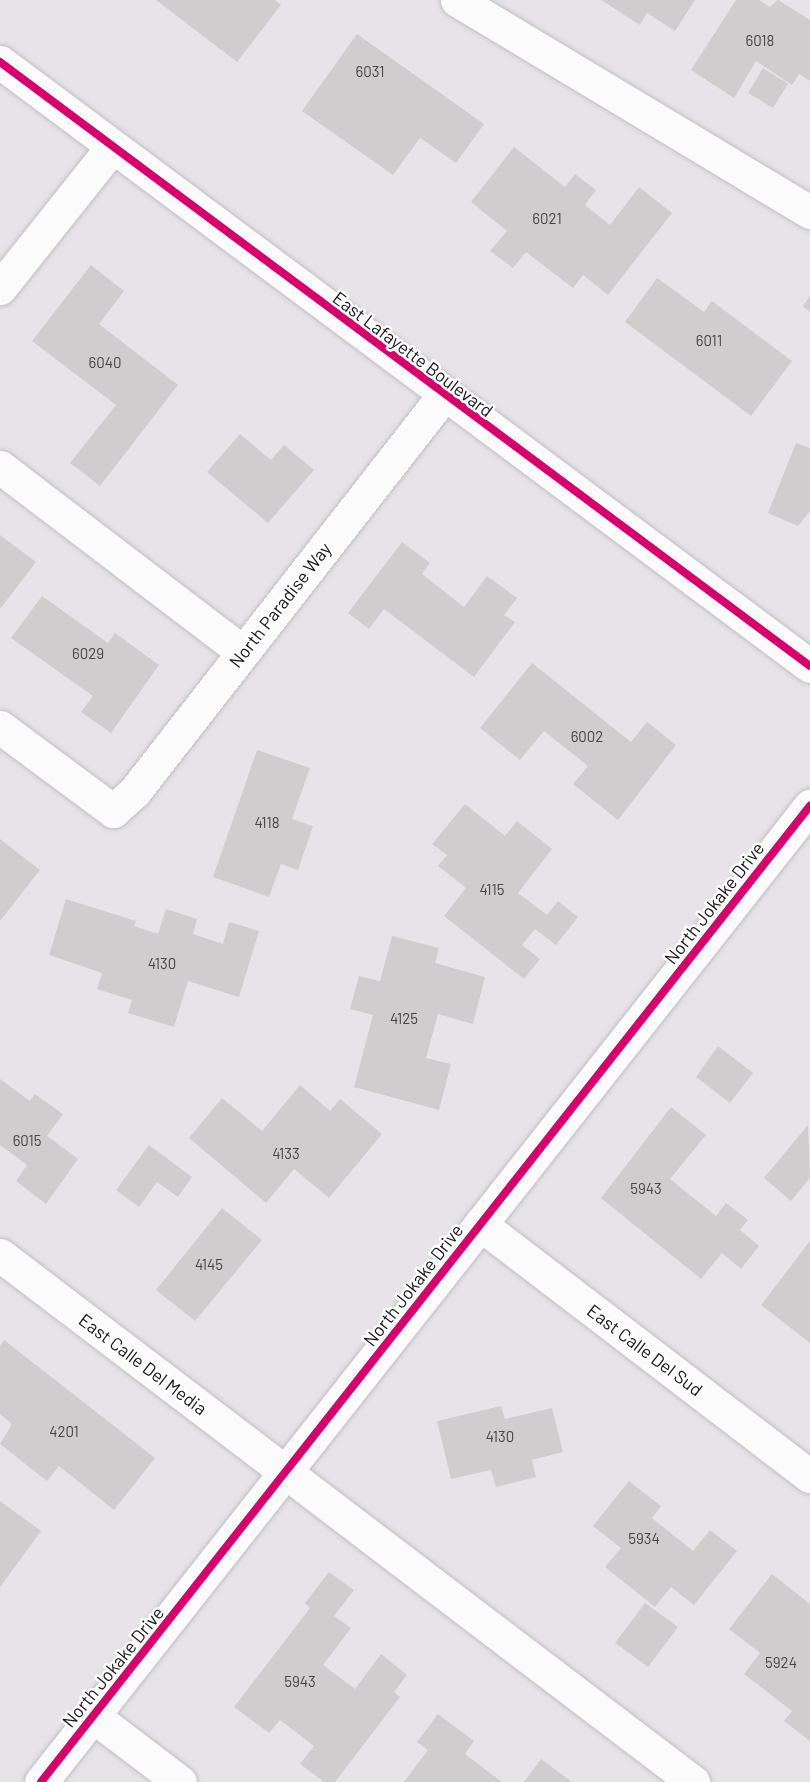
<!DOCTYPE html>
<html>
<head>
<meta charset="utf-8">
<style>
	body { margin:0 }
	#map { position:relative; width:810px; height:1782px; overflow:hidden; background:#e7e3e9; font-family:Barlow,sans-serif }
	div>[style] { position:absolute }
	.building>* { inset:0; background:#d1cdce }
	.roads { filter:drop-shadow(0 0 2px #c2c0c3) drop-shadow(0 0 2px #c2c0c3) }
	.minor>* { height:33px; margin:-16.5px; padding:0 16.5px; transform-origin:16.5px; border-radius:16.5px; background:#fbfbfc }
	.cycleway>* { height:8px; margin:-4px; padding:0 4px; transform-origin:4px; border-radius:4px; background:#d6006c }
	span { translate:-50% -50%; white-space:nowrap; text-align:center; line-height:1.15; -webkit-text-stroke:5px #fff; paint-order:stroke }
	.number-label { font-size:15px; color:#474447 }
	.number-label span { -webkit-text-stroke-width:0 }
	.street-label { font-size:18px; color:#161417 }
</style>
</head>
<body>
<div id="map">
	<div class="building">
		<i style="clip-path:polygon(156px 0,275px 0,281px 5px,237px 62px)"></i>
		<i style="clip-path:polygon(601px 0,695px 0,675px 31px,647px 13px,640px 25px)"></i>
		<i style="clip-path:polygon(736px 0,759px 0,770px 7px,778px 0,810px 20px,810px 81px,799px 74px,792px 85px,756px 61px,734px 98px,691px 70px)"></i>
		<i style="clip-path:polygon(357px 34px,484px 124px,456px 163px,420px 138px,393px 175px,302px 111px)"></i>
		<i style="clip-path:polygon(763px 68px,788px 84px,773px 108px,748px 93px)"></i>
		<i style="clip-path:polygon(514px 147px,565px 187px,575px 174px,596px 190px,585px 205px,610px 225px,639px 187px,672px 213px,608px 295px,583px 275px,573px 288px,526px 252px,513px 268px,490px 251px,507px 231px,471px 202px)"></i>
		<i style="clip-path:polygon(91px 265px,124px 291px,99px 324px,178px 385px,100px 486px,70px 463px,116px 405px,32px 341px)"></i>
		<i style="clip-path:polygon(657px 278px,704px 312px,712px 301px,792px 361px,751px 416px,625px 322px)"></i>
		<i style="clip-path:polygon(810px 296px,810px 312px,803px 306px)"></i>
		<i style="clip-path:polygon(240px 434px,271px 460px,284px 445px,314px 470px,268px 523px,207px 472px)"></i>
		<i style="clip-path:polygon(796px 443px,810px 448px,810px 511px,798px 526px,768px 513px)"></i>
		<i style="clip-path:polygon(0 535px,36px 562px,0 609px)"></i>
		<i style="clip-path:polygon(402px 542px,430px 563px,422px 574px,464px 607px,487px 576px,517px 598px,504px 615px,515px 622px,474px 677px,384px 609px,369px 629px,348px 613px)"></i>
		<i style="clip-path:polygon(42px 596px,108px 643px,115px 633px,159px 665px,111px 733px,81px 712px,93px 696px,11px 638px)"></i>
		<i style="clip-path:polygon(532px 663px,631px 742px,647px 722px,676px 745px,618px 820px,573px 784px,588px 766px,544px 731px,520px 760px,480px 728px)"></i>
		<i style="clip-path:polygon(257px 750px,310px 768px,292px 819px,313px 826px,298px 870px,281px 864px,269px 897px,213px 877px)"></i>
		<i style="clip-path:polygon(465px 804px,505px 836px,517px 821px,552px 849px,518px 893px,547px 915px,558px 901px,578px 917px,556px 945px,535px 929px,522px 945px,540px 959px,524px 979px,444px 916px,466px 888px,438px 866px,447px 855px,432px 844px)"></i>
		<i style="clip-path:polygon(0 839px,40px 870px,0 921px)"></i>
		<i style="clip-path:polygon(66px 899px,136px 921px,134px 926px,158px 934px,166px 909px,197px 919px,193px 934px,223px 944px,229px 922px,259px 931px,239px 997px,188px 981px,174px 1027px,128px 1013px,132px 1000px,97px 989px,102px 973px,49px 955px)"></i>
		<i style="clip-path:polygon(392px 936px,439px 948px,435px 963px,485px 977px,473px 1024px,438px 1014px,426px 1058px,451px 1064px,439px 1110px,354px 1087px,373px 1015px,350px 1009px,359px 976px,380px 981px)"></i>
		<i style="clip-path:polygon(718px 1046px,753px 1073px,730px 1103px,696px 1077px)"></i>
		<i style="clip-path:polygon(0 1079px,30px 1101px,35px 1094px,63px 1114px,47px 1136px,78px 1159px,46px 1204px,16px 1181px,27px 1165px,0 1145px)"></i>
		<i style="clip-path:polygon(300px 1085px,330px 1111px,340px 1099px,382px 1134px,329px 1198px,294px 1169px,266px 1203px,189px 1138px,222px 1098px,262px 1131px)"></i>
		<i style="clip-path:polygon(671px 1107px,706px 1135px,670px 1179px,716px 1216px,726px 1203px,748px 1220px,740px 1230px,759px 1246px,741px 1269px,722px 1253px,701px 1279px,601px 1198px)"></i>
		<i style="clip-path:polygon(808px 1125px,810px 1178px,791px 1201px,764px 1178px)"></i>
		<i style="clip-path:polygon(149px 1145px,192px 1177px,178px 1197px,157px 1182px,139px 1207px,116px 1190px)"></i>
		<i style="clip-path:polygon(222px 1208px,262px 1240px,195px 1321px,156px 1290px)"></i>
		<i style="clip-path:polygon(810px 1241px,810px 1343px,761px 1305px)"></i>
		<i style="clip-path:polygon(4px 1340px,155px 1458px,114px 1510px,59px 1466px,47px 1481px,0 1444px,12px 1424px,0 1414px,0 1346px)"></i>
		<i style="clip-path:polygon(501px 1406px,505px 1419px,552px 1408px,563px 1452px,532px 1460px,536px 1477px,496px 1487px,491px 1470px,451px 1479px,437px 1421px)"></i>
		<i style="clip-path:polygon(629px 1481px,661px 1506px,652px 1518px,693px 1551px,710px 1530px,737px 1551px,694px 1605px,671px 1587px,655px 1607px,605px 1567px,621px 1548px,593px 1526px)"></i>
		<i style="clip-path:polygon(0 1501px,41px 1531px,0 1587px)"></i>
		<i style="clip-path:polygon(329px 1572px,354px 1590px,334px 1616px,351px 1628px,323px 1665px,355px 1689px,381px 1654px,407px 1675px,394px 1692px,400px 1697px,335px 1782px,324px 1782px,300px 1764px,314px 1746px,280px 1720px,269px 1733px,234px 1707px,310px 1608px,305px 1603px)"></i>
		<i style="clip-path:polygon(772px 1574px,810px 1604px,810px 1741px,784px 1721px,792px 1711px,744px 1674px,760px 1653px,729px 1629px)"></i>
		<i style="clip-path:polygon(645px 1603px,678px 1627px,648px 1667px,615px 1643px)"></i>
		<i style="clip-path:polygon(438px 1714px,474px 1741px,465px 1754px,502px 1782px,404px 1782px,428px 1750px,417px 1742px)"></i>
		<i style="clip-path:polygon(541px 1759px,572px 1782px,524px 1782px)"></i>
	</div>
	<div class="roads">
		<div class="minor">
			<i style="left:457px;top:0;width:412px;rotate:31deg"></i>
			<i style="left:0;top:62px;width:1010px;rotate:36.71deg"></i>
			<i style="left:0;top:288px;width:180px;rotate:-51.5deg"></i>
			<i style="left:0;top:467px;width:305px;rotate:37.3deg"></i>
			<i style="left:0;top:727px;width:141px;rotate:36.6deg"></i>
			<i style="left:113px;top:811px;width:30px;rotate:-42deg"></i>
			<i style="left:135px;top:791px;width:501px;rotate:-52.05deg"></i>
			<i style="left:480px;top:1224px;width:415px;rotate:37.4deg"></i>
			<i style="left:0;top:1255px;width:871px;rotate:37.25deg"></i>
			<i style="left:93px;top:1716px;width:109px;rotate:37.2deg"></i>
			<i style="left:41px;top:1782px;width:1243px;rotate:-51.77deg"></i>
		</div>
	</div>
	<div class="cycleway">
		<i style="left:0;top:62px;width:1010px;rotate:36.71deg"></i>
		<i style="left:41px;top:1782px;width:1243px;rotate:-51.77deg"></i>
	</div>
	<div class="number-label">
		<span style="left:760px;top:41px">6018</span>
		<span style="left:370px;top:72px">6031</span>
		<span style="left:547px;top:219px">6021</span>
		<span style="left:709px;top:341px">6011</span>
		<span style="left:105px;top:363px">6040</span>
		<span style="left:88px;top:654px">6029</span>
		<span style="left:587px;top:737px">6002</span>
		<span style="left:267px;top:823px">4118</span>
		<span style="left:492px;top:890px">4115</span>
		<span style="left:162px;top:964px">4130</span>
		<span style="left:404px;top:1019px">4125</span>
		<span style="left:27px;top:1141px">6015</span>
		<span style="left:286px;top:1154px">4133</span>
		<span style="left:646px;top:1189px">5943</span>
		<span style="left:209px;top:1265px">4145</span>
		<span style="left:64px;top:1432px">4201</span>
		<span style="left:500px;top:1437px">4130</span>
		<span style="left:644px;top:1539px">5934</span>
		<span style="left:781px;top:1663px">5924</span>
		<span style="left:300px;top:1682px">5943</span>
	</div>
	<div class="street-label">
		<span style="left:413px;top:354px;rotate:37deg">East Lafayette Boulevard</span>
		<span style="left:280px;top:605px;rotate:-52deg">North Paradise Way</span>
		<span style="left:714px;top:903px;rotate:-52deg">North Jokake Drive</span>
		<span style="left:413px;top:1285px;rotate:-52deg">North Jokake Drive</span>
		<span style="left:645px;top:1350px;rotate:37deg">East Calle Del Sud</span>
		<span style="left:143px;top:1364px;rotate:37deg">East Calle Del Media</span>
		<span style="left:113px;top:1667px;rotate:-51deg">North Jokake Drive</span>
	</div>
</div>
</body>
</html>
